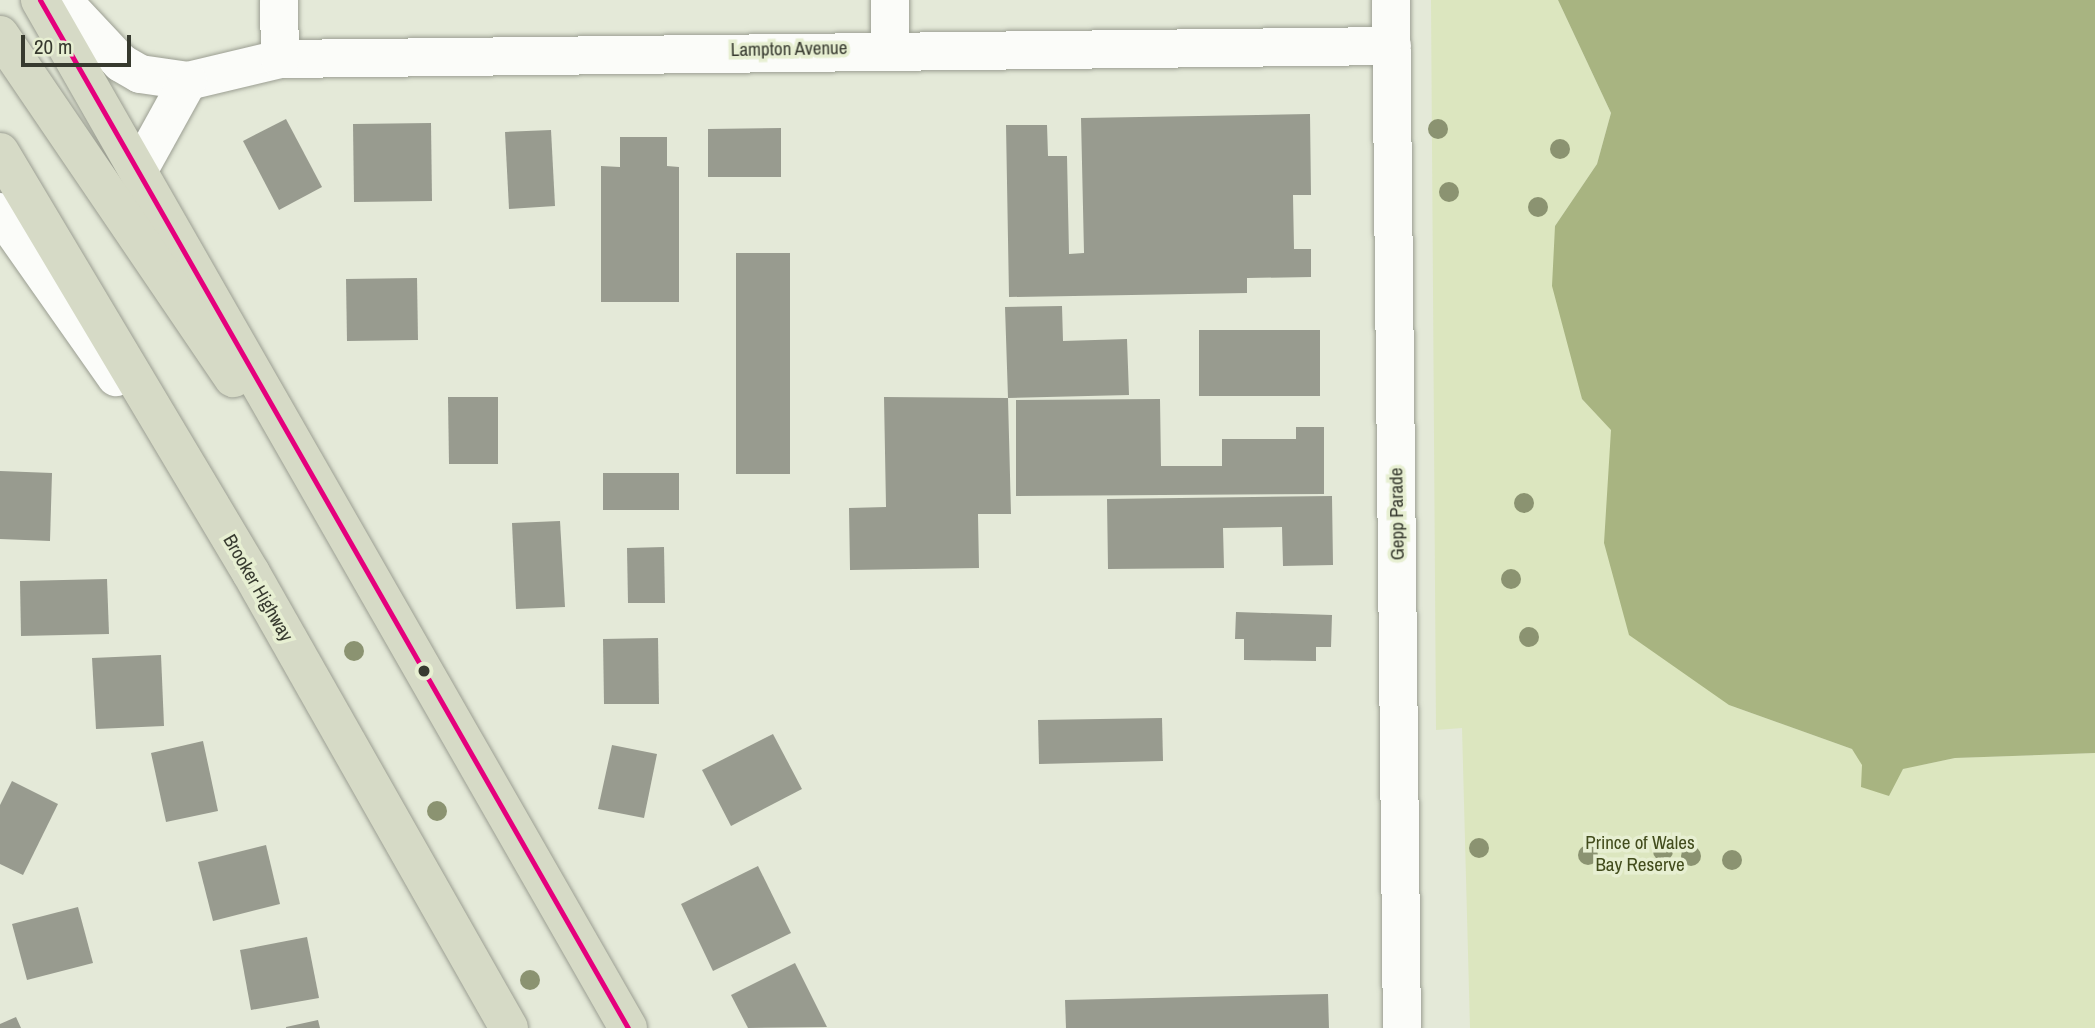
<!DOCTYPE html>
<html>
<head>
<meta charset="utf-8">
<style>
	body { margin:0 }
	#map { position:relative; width:2095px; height:1028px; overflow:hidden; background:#e4e9d8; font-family:"Archivo Narrow",sans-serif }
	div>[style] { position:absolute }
	.green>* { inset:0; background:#dce6bf }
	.water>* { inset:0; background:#a8b481 }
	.building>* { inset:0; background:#989b8f }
	.roads { filter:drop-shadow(0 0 2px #9b9e92) drop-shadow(0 0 2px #9b9e92) }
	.minor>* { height:38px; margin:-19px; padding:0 19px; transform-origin:19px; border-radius:19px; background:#fbfcf9 }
	.highway>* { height:38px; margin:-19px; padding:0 19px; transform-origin:19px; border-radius:19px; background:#d6dac6 }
	.bus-1>* { height:5px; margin:-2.5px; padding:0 2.5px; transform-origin:2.5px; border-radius:2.5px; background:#e5007d }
	.trees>* { width:20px; height:20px; margin:-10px; border-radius:50%; background:#8b9371 }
	.dots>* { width:19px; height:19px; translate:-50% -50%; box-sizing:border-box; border:4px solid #e7efd2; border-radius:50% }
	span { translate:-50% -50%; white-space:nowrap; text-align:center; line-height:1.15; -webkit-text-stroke:7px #e7efd2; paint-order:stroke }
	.street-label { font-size:19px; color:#373a2f }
	.park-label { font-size:19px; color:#424c1c }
	.scale { position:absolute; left:21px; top:35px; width:110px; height:32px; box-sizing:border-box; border:4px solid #373a2f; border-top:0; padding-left:9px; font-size:21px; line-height:24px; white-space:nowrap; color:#373a2f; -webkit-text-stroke:5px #e7efd2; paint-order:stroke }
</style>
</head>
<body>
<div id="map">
	<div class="green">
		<i style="clip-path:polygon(1431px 0,1558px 0,1611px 113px,1597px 164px,1555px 226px,1582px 399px,1611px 429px,1611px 480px,1729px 705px,1852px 749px,1889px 796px,1902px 769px,1955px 758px,2095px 753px,2095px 1028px,1470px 1028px,1462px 728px,1436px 730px)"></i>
	</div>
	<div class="water">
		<i style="clip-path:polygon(1558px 0,2095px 0,2095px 753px,1955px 758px,1903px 769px,1889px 796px,1861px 787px,1862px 765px,1852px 749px,1729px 705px,1629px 635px,1604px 543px,1611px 430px,1582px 399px,1552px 286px,1555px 226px,1597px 164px,1611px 113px)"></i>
	</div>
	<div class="building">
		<i style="clip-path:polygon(1310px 114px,1311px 195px,1293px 195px,1294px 249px,1311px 249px,1311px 277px,1247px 278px,1247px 293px,1009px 297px,1006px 125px,1047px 125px,1048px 156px,1067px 156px,1069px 254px,1084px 253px,1081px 118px)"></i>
		<i style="clip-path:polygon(286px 119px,322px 187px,279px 210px,243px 141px)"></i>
		<i style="clip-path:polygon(431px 123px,432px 201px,354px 202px,353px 124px)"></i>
		<i style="clip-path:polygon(781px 128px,781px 177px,708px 177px,708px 129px)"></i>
		<i style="clip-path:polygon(551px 130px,555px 206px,509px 209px,505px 132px)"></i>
		<i style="clip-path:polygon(620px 137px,667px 137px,667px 166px,679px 167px,679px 302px,601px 302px,601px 166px,620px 167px)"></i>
		<i style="clip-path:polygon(736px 253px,790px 253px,790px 474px,736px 474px)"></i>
		<i style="clip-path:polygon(417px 278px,418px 340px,347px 341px,346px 279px)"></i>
		<i style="clip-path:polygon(1062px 306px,1063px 341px,1127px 339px,1129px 395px,1008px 398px,1005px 307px)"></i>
		<i style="clip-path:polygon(1199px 330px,1320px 330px,1320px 396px,1199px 396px)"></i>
		<i style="clip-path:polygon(448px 397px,498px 397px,498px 464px,449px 464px)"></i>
		<i style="clip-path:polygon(884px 397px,1008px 398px,1011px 514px,978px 514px,979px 568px,850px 570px,849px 508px,886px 507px)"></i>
		<i style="clip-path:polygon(1160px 399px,1161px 466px,1222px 466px,1222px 439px,1296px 439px,1296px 427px,1324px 427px,1324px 494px,1016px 496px,1016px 400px)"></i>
		<i style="clip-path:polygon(0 471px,52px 473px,50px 541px,0 539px)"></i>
		<i style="clip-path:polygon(603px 473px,679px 473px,679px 510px,603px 510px)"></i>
		<i style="clip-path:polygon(1332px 496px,1333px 565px,1283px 566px,1282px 527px,1223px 528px,1224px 568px,1108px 569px,1107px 499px)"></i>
		<i style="clip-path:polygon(560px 521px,565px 607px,516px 609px,512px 523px)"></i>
		<i style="clip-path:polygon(664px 547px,665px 603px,628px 603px,627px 548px)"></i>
		<i style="clip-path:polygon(107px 579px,109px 634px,21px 636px,20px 581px)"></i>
		<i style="clip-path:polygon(1236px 612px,1332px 615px,1331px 647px,1316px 647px,1316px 661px,1244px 660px,1244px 639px,1235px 639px)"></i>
		<i style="clip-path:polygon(658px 638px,659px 704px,604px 704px,603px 639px)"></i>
		<i style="clip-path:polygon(161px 655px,164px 726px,96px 729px,92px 658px)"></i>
		<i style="clip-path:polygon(1162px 718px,1163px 761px,1039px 764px,1038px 720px)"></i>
		<i style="clip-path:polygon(773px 734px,802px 789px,731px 826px,702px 770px)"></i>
		<i style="clip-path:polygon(203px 741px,218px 811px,166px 822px,151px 753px)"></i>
		<i style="clip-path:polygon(612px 745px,657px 754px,644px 818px,598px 809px)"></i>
		<i style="clip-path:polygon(12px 781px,58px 804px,23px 875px,0 864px,0 805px)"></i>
		<i style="clip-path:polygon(266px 845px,280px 904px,213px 921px,198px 862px)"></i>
		<i style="clip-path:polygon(758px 866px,791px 933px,713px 971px,681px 904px)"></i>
		<i style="clip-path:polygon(78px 907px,93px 963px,27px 980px,12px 924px)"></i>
		<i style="clip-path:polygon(307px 937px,319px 998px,251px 1010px,240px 950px)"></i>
		<i style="clip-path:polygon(795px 963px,827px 1027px,748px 1028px,731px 995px)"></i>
		<i style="clip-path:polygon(1328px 994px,1329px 1028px,1066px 1028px,1065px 1000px)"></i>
		<i style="clip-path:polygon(16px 1017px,21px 1028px,0 1028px,0 1024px)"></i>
		<i style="clip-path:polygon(318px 1020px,320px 1028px,286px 1028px,286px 1027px)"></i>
	</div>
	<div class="roads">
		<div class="minor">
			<i style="left:62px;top:0;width:86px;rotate:46.9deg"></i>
			<i style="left:121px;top:63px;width:22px;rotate:30deg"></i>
			<i style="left:140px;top:74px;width:49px;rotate:8.3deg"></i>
			<i style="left:188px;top:81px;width:95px;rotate:-13.4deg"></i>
			<i style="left:280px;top:59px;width:1112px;rotate:-0.67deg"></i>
			<i style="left:279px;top:0;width:59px;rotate:89deg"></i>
			<i style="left:890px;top:0;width:47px;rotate:90deg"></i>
			<i style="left:1391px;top:0;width:1028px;rotate:89.39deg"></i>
			<i style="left:140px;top:168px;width:99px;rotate:-61.1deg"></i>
			<i style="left:0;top:212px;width:202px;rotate:54.9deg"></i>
		</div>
		<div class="highway">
			<i style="left:40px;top:0;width:1184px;rotate:60.23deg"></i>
			<i style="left:0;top:35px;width:415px;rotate:55.8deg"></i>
			<i style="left:0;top:152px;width:490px;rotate:59.2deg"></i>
			<i style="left:251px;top:573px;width:523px;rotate:60.45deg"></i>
		</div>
	</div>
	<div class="bus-1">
		<i style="left:40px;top:0;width:1184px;rotate:60.23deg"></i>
	</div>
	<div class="trees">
		<i style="left:1438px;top:129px"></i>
		<i style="left:1560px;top:149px"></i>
		<i style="left:1449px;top:192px"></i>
		<i style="left:1538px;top:207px"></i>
		<i style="left:1524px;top:503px"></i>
		<i style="left:1511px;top:579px"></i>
		<i style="left:1529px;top:637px"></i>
		<i style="left:354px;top:651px"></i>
		<i style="left:437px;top:811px"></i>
		<i style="left:1479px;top:848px"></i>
		<i style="left:1663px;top:851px"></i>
		<i style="left:1588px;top:855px"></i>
		<i style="left:1691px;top:856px"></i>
		<i style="left:1732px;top:860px"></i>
		<i style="left:530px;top:980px"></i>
	</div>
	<div class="dots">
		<i style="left:424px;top:671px;background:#373a2f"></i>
	</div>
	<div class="street-label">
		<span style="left:789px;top:49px;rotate:-1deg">Lampton Avenue</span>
		<span style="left:1397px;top:514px;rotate:-91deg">Gepp Parade</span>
		<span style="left:258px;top:588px;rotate:60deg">Brooker Highway</span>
	</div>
	<div class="park-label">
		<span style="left:1640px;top:854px">Prince of Wales<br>Bay Reserve</span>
	</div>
	<div class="scale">20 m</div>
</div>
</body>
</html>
